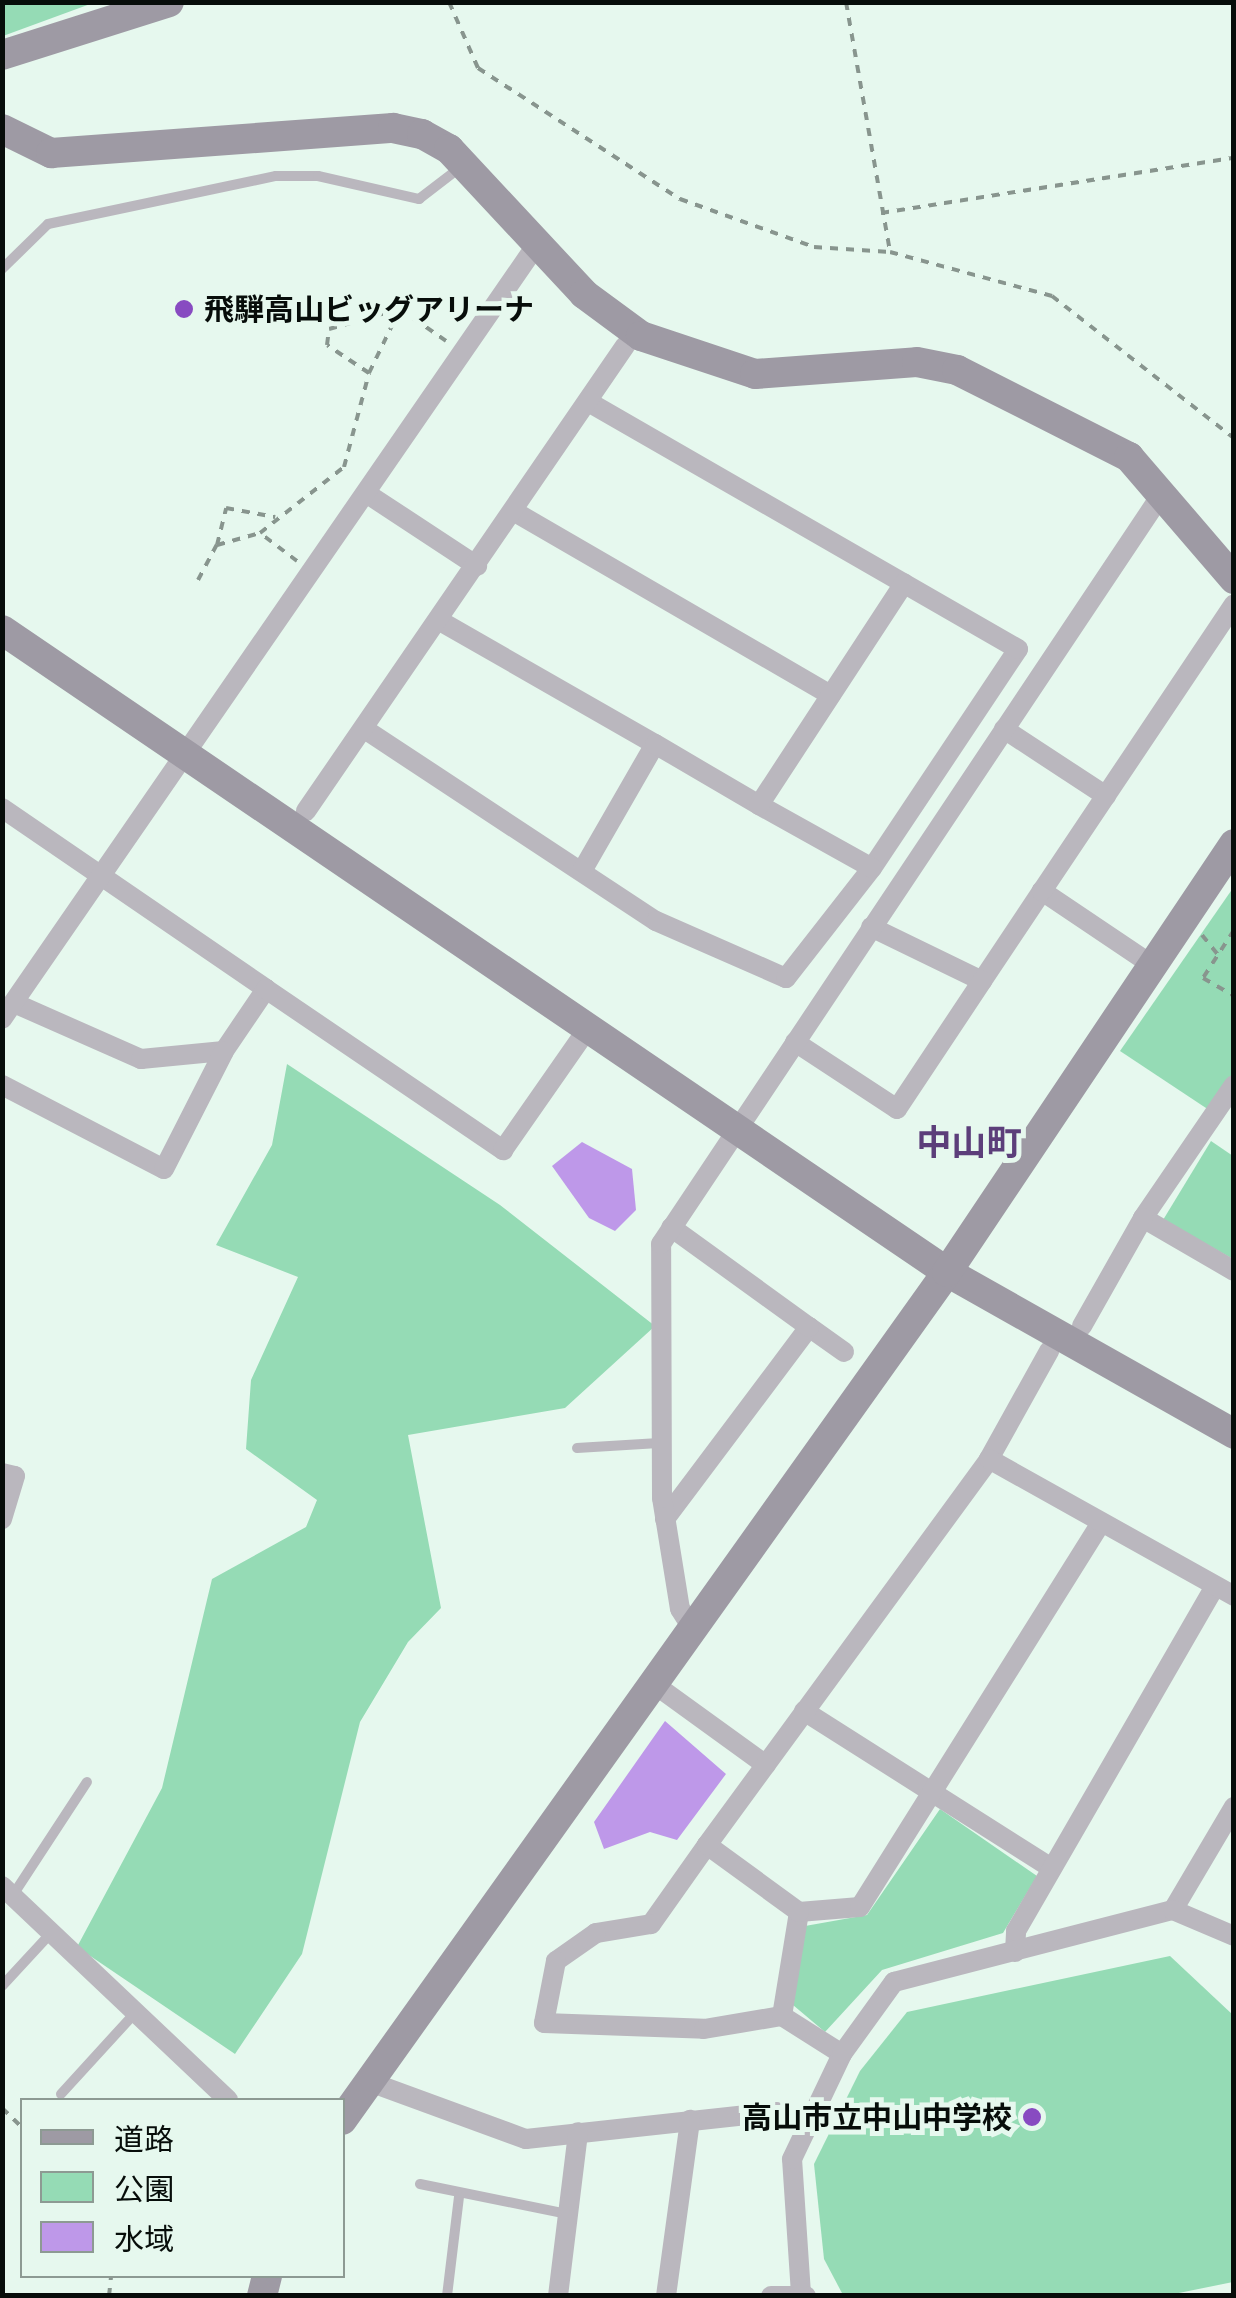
<!DOCTYPE html>
<html>
<head>
<meta charset="utf-8">
<style>
	body { margin:0 }
	#map { position:relative; width:1236px; height:2298px; overflow:hidden; background:#e6f8ee; font-family:"PT Sans Narrow","Noto Sans JP",sans-serif }
	div>[style] { position:absolute }
	.green>* { inset:0; background:#95dbb5 }
	.water>* { inset:0; background:#be98e9 }
	.path>* { height:4px; margin-top:-2px; transform-origin:0; background:repeating-linear-gradient(90deg,#88958e 0 8px,transparent 0 16px) }
	.lane>* { height:10px; margin:-5px; padding:0 5px; transform-origin:5px; border-radius:5px; background:#bab7be }
	.street>* { height:20px; margin:-10px; padding:0 10px; transform-origin:10px; border-radius:10px; background:#bab7be }
	.secondary>* { height:30px; margin:-15px; padding:0 15px; transform-origin:15px; border-radius:15px; background:#9e9aa4 }
	.dots>* { width:28px; height:28px; translate:-50% -50%; box-sizing:border-box; border:5px solid #e6f8ee; border-radius:50% }
	span { translate:-50% -50%; white-space:nowrap; text-align:center; line-height:1.15; -webkit-text-stroke:10px #e6f8ee; paint-order:stroke }
	.poi-label { font-size:30px; color:#070d0a; font-weight:700 }
	.left { translate:0 -50%; text-align:left }
	.right { translate:-100% -50%; text-align:right }
	.quarter-label { font-size:35px; color:#5c3e7a; font-weight:700 }
	.frame { position:absolute; inset:0; border:5px solid #070d0a; pointer-events:none }
	.legend { position:absolute; left:20px; top:2098px; width:325px; height:180px; box-sizing:border-box; background:#e6f8ee; border:2px solid #8d9a93; margin:0; padding:12px 18px; list-style:none; font-size:30px; color:#070d0a }
	.legend li { display:flex; align-items:center; gap:20px; height:50px }
	.legend b { width:50px; border:2px solid #8d9a93 }
</style>
</head>
<body>
<div id="map">
	<div class="green">
		<i style="clip-path:polygon(3px 2px,93px 2px,93px 3px,3px 36px)"></i>
		<i style="clip-path:polygon(1233px 888px,1233px 1074px,1209px 1110px,1120px 1051px)"></i>
		<i style="clip-path:polygon(287px 1064px,500px 1205px,655px 1326px,565px 1408px,408px 1435px,441px 1608px,408px 1642px,360px 1722px,302px 1954px,235px 2054px,77px 1947px,162px 1788px,212px 1579px,306px 1527px,317px 1500px,246px 1449px,251px 1380px,298px 1277px,216px 1245px,272px 1145px)"></i>
		<i style="clip-path:polygon(1211px 1141px,1233px 1156px,1233px 1259px,1163px 1220px)"></i>
		<i style="clip-path:polygon(940px 1809px,1037px 1876px,1003px 1933px,882px 1970px,825px 2032px,793px 2005px,805px 1926px,867px 1915px)"></i>
		<i style="clip-path:polygon(1170px 1956px,1233px 2015px,1233px 2282px,1164px 2296px,843px 2295px,824px 2259px,814px 2164px,860px 2071px,907px 2012px)"></i>
	</div>
	<div class="water">
		<i style="clip-path:polygon(582px 1142px,632px 1169px,636px 1210px,615px 1231px,589px 1218px,552px 1166px)"></i>
		<i style="clip-path:polygon(665px 1721px,726px 1774px,677px 1840px,650px 1832px,604px 1849px,594px 1822px)"></i>
	</div>
	<div class="path">
		<i style="left:449px;top:2px;width:72px;rotate:66.3deg"></i>
		<i style="left:478px;top:68px;width:241px;rotate:33deg"></i>
		<i style="left:680px;top:199px;width:142px;rotate:19.7deg"></i>
		<i style="left:814px;top:247px;width:76px;rotate:3.8deg"></i>
		<i style="left:890px;top:252px;width:168px;rotate:15.2deg"></i>
		<i style="left:1052px;top:296px;width:231px;rotate:38deg"></i>
		<i style="left:846px;top:2px;width:254px;rotate:80deg"></i>
		<i style="left:881px;top:213px;width:357px;rotate:-8.9deg"></i>
		<i style="left:369px;top:373px;width:50px;rotate:-146.3deg"></i>
		<i style="left:327px;top:345px;width:16px;rotate:-83deg"></i>
		<i style="left:329px;top:329px;width:74px;rotate:-15.7deg"></i>
		<i style="left:217px;top:545px;width:38px;rotate:-76deg"></i>
		<i style="left:226px;top:508px;width:50px;rotate:10.4deg"></i>
		<i style="left:297px;top:561px;width:46px;rotate:-142.9deg"></i>
		<i style="left:260px;top:533px;width:107px;rotate:-38.2deg"></i>
		<i style="left:344px;top:467px;width:97px;rotate:-75.1deg"></i>
		<i style="left:369px;top:373px;width:71px;rotate:-64.2deg"></i>
		<i style="left:400px;top:309px;width:56px;rotate:34.8deg"></i>
		<i style="left:198px;top:580px;width:40px;rotate:-62deg"></i>
		<i style="left:217px;top:545px;width:45px;rotate:-15.6deg"></i>
		<i style="left:1234px;top:930px;width:57px;rotate:122.9deg"></i>
		<i style="left:1203px;top:978px;width:36px;rotate:30deg"></i>
		<i style="left:1202px;top:935px;width:26px;rotate:51deg"></i>
		<i style="left:2px;top:2108px;width:28px;rotate:44deg"></i>
		<i style="left:109px;top:2296px;width:20px;rotate:-84deg"></i>
	</div>
	<div class="lane">
		<i style="left:2px;top:269px;width:64px;rotate:-44.4deg"></i>
		<i style="left:48px;top:224px;width:233px;rotate:-11.9deg"></i>
		<i style="left:276px;top:176px;width:42px"></i>
		<i style="left:318px;top:176px;width:104px;rotate:12.8deg"></i>
		<i style="left:419px;top:199px;width:54px;rotate:-37.5deg"></i>
		<i style="left:577px;top:1448px;width:82px;rotate:-3.5deg"></i>
		<i style="left:13px;top:1895px;width:135px;rotate:-56.8deg"></i>
		<i style="left:2px;top:1986px;width:74px;rotate:-47.2deg"></i>
		<i style="left:61px;top:2094px;width:110px;rotate:-47.6deg"></i>
		<i style="left:420px;top:2184px;width:151px;rotate:11.5deg"></i>
		<i style="left:447px;top:2296px;width:100px;rotate:-83.1deg"></i>
	</div>
	<div class="street">
		<i style="left:366px;top:493px;width:133px;rotate:33.3deg"></i>
		<i style="left:515px;top:512px;width:365px;rotate:30.1deg"></i>
		<i style="left:440px;top:621px;width:248px;rotate:29.8deg"></i>
		<i style="left:1004px;top:729px;width:122px;rotate:33.3deg"></i>
		<i style="left:366px;top:730px;width:347px;rotate:33.4deg"></i>
		<i style="left:656px;top:921px;width:142px;rotate:23.7deg"></i>
		<i style="left:786px;top:978px;width:140px;rotate:-52deg"></i>
		<i style="left:872px;top:868px;width:263px;rotate:-56.3deg"></i>
		<i style="left:1018px;top:649px;width:496px;rotate:-150.1deg"></i>
		<i style="left:759px;top:805px;width:129px;rotate:29.1deg"></i>
		<i style="left:2px;top:808px;width:320px;rotate:34.4deg"></i>
		<i style="left:306px;top:811px;width:564px;rotate:-55.55deg"></i>
		<i style="left:582px;top:871px;width:146px;rotate:-60.1deg"></i>
		<i style="left:655px;top:744px;width:121px;rotate:30.4deg"></i>
		<i style="left:759px;top:805px;width:265px;rotate:-56.8deg"></i>
		<i style="left:871px;top:927px;width:123px;rotate:25.9deg"></i>
		<i style="left:982px;top:981px;width:108px;rotate:-56.3deg"></i>
		<i style="left:1152px;top:965px;width:133px;rotate:-146.1deg"></i>
		<i style="left:1042px;top:891px;width:345px;rotate:-56.2deg"></i>
		<i style="left:14px;top:1003px;width:139px;rotate:23.8deg"></i>
		<i style="left:141px;top:1059px;width:83px;rotate:-5.5deg"></i>
		<i style="left:224px;top:1051px;width:75px;rotate:-55.9deg"></i>
		<i style="left:266px;top:989px;width:287px;rotate:34.2deg"></i>
		<i style="left:503px;top:1150px;width:149px;rotate:-55.1deg"></i>
		<i style="left:2px;top:1019px;width:942px;rotate:-55.38deg"></i>
		<i style="left:795px;top:1042px;width:122px;rotate:33.3deg"></i>
		<i style="left:897px;top:1109px;width:154px;rotate:-56.4deg"></i>
		<i style="left:2px;top:1085px;width:182px;rotate:27.4deg"></i>
		<i style="left:164px;top:1169px;width:132px;rotate:-63deg"></i>
		<i style="left:1234px;top:1085px;width:161px;rotate:124.4deg"></i>
		<i style="left:1143px;top:1218px;width:105px;rotate:30.2deg"></i>
		<i style="left:1082px;top:1326px;width:124px;rotate:-60.5deg"></i>
		<i style="left:809px;top:1327px;width:43px;rotate:35.5deg"></i>
		<i style="left:989px;top:1459px;width:124px;rotate:-60.9deg"></i>
		<i style="left:2px;top:1473px;width:13px;rotate:13deg"></i>
		<i style="left:15px;top:1476px;width:45px;rotate:106.8deg"></i>
		<i style="left:665px;top:1519px;width:240px;rotate:-53.1deg"></i>
		<i style="left:809px;top:1327px;width:170px;rotate:-144.1deg"></i>
		<i style="left:692px;top:1628px;width:22px;rotate:-122deg"></i>
		<i style="left:680px;top:1609px;width:112px;rotate:-99.2deg"></i>
		<i style="left:662px;top:1498px;width:254px;rotate:-90.2deg"></i>
		<i style="left:661px;top:1244px;width:904px;rotate:-56.27deg"></i>
		<i style="left:654px;top:1684px;width:138px;rotate:35.9deg"></i>
		<i style="left:804px;top:1711px;width:293px;rotate:32.4deg"></i>
		<i style="left:707px;top:1845px;width:97px;rotate:125.3deg"></i>
		<i style="left:651px;top:1924px;width:56px;rotate:170.7deg"></i>
		<i style="left:596px;top:1933px;width:49px;rotate:145deg"></i>
		<i style="left:556px;top:1961px;width:63px;rotate:101deg"></i>
		<i style="left:544px;top:2023px;width:160px;rotate:2.1deg"></i>
		<i style="left:704px;top:2029px;width:79px;rotate:-9.5deg"></i>
		<i style="left:2px;top:1886px;width:311px;rotate:43.4deg"></i>
		<i style="left:1173px;top:1910px;width:120px;rotate:-59.4deg"></i>
		<i style="left:799px;top:1912px;width:61px;rotate:-4.7deg"></i>
		<i style="left:860px;top:1907px;width:453px;rotate:-57.9deg"></i>
		<i style="left:1015px;top:1952px;width:21px;rotate:-87deg"></i>
		<i style="left:1016px;top:1931px;width:398px;rotate:-60deg"></i>
		<i style="left:842px;top:2054px;width:71px;rotate:-147.7deg"></i>
		<i style="left:782px;top:2016px;width:105px;rotate:-80.7deg"></i>
		<i style="left:799px;top:1912px;width:114px;rotate:-143.9deg"></i>
		<i style="left:707px;top:1845px;width:478px;rotate:-53.8deg"></i>
		<i style="left:989px;top:1459px;width:281px;rotate:29.2deg"></i>
		<i style="left:370px;top:2082px;width:166px;rotate:20.1deg"></i>
		<i style="left:526px;top:2139px;width:251px;rotate:-6.2deg"></i>
		<i style="left:776px;top:2112px;width:34px;rotate:17deg"></i>
		<i style="left:801px;top:2294px;width:135px;rotate:-93.8deg"></i>
		<i style="left:792px;top:2159px;width:116px;rotate:-64.5deg"></i>
		<i style="left:842px;top:2054px;width:89px;rotate:-54.2deg"></i>
		<i style="left:894px;top:1982px;width:288px;rotate:-14.5deg"></i>
		<i style="left:1173px;top:1910px;width:66px;rotate:23.1deg"></i>
		<i style="left:558px;top:2296px;width:165px;rotate:-83deg"></i>
		<i style="left:666px;top:2296px;width:178px;rotate:-82.2deg"></i>
		<i style="left:771px;top:2296px;width:35px"></i>
	</div>
	<div class="secondary">
		<i style="left:2px;top:55px;width:175px;rotate:-17.6deg"></i>
		<i style="left:2px;top:129px;width:55px;rotate:26.1deg"></i>
		<i style="left:51px;top:153px;width:343px;rotate:-4.2deg"></i>
		<i style="left:393px;top:128px;width:30px;rotate:12deg"></i>
		<i style="left:422px;top:134px;width:31px;rotate:29deg"></i>
		<i style="left:449px;top:149px;width:198px;rotate:47deg"></i>
		<i style="left:584px;top:294px;width:71px;rotate:36.4deg"></i>
		<i style="left:641px;top:336px;width:120px;rotate:18.4deg"></i>
		<i style="left:755px;top:374px;width:162px;rotate:-4.2deg"></i>
		<i style="left:917px;top:362px;width:41px;rotate:11.3deg"></i>
		<i style="left:957px;top:370px;width:193px;rotate:26.8deg"></i>
		<i style="left:1129px;top:457px;width:161px;rotate:49.3deg"></i>
		<i style="left:2px;top:630px;width:1142px;rotate:34.19deg"></i>
		<i style="left:947px;top:1272px;width:330px;rotate:29.4deg"></i>
		<i style="left:342px;top:2120px;width:1042px;rotate:-54.49deg"></i>
		<i style="left:947px;top:1272px;width:515px;rotate:-56.16deg"></i>
		<i style="left:262px;top:2296px;width:21px;rotate:-76deg"></i>
	</div>
	<div class="dots">
		<i style="left:184px;top:309px;background:#884bc1"></i>
		<i style="left:1032px;top:2117px;background:#884bc1"></i>
	</div>
	<div class="poi-label">
		<span class="left" style="left:204px;top:309px">飛騨高山ビッグアリーナ</span>
		<span class="right" style="left:1012px;top:2117px">高山市立中山中学校</span>
	</div>
	<div class="quarter-label">
		<span style="left:969px;top:1142px">中山町</span>
	</div>
	<div class="frame"></div>
	<ul class="legend">
	<li><b style="height:12px;background:#9e9aa4"></b>道路</li>
	<li><b style="height:28px;background:#95dbb5"></b>公園</li>
	<li><b style="height:28px;background:#be98e9"></b>水域</li>
	</ul>
</div>
</body>
</html>
